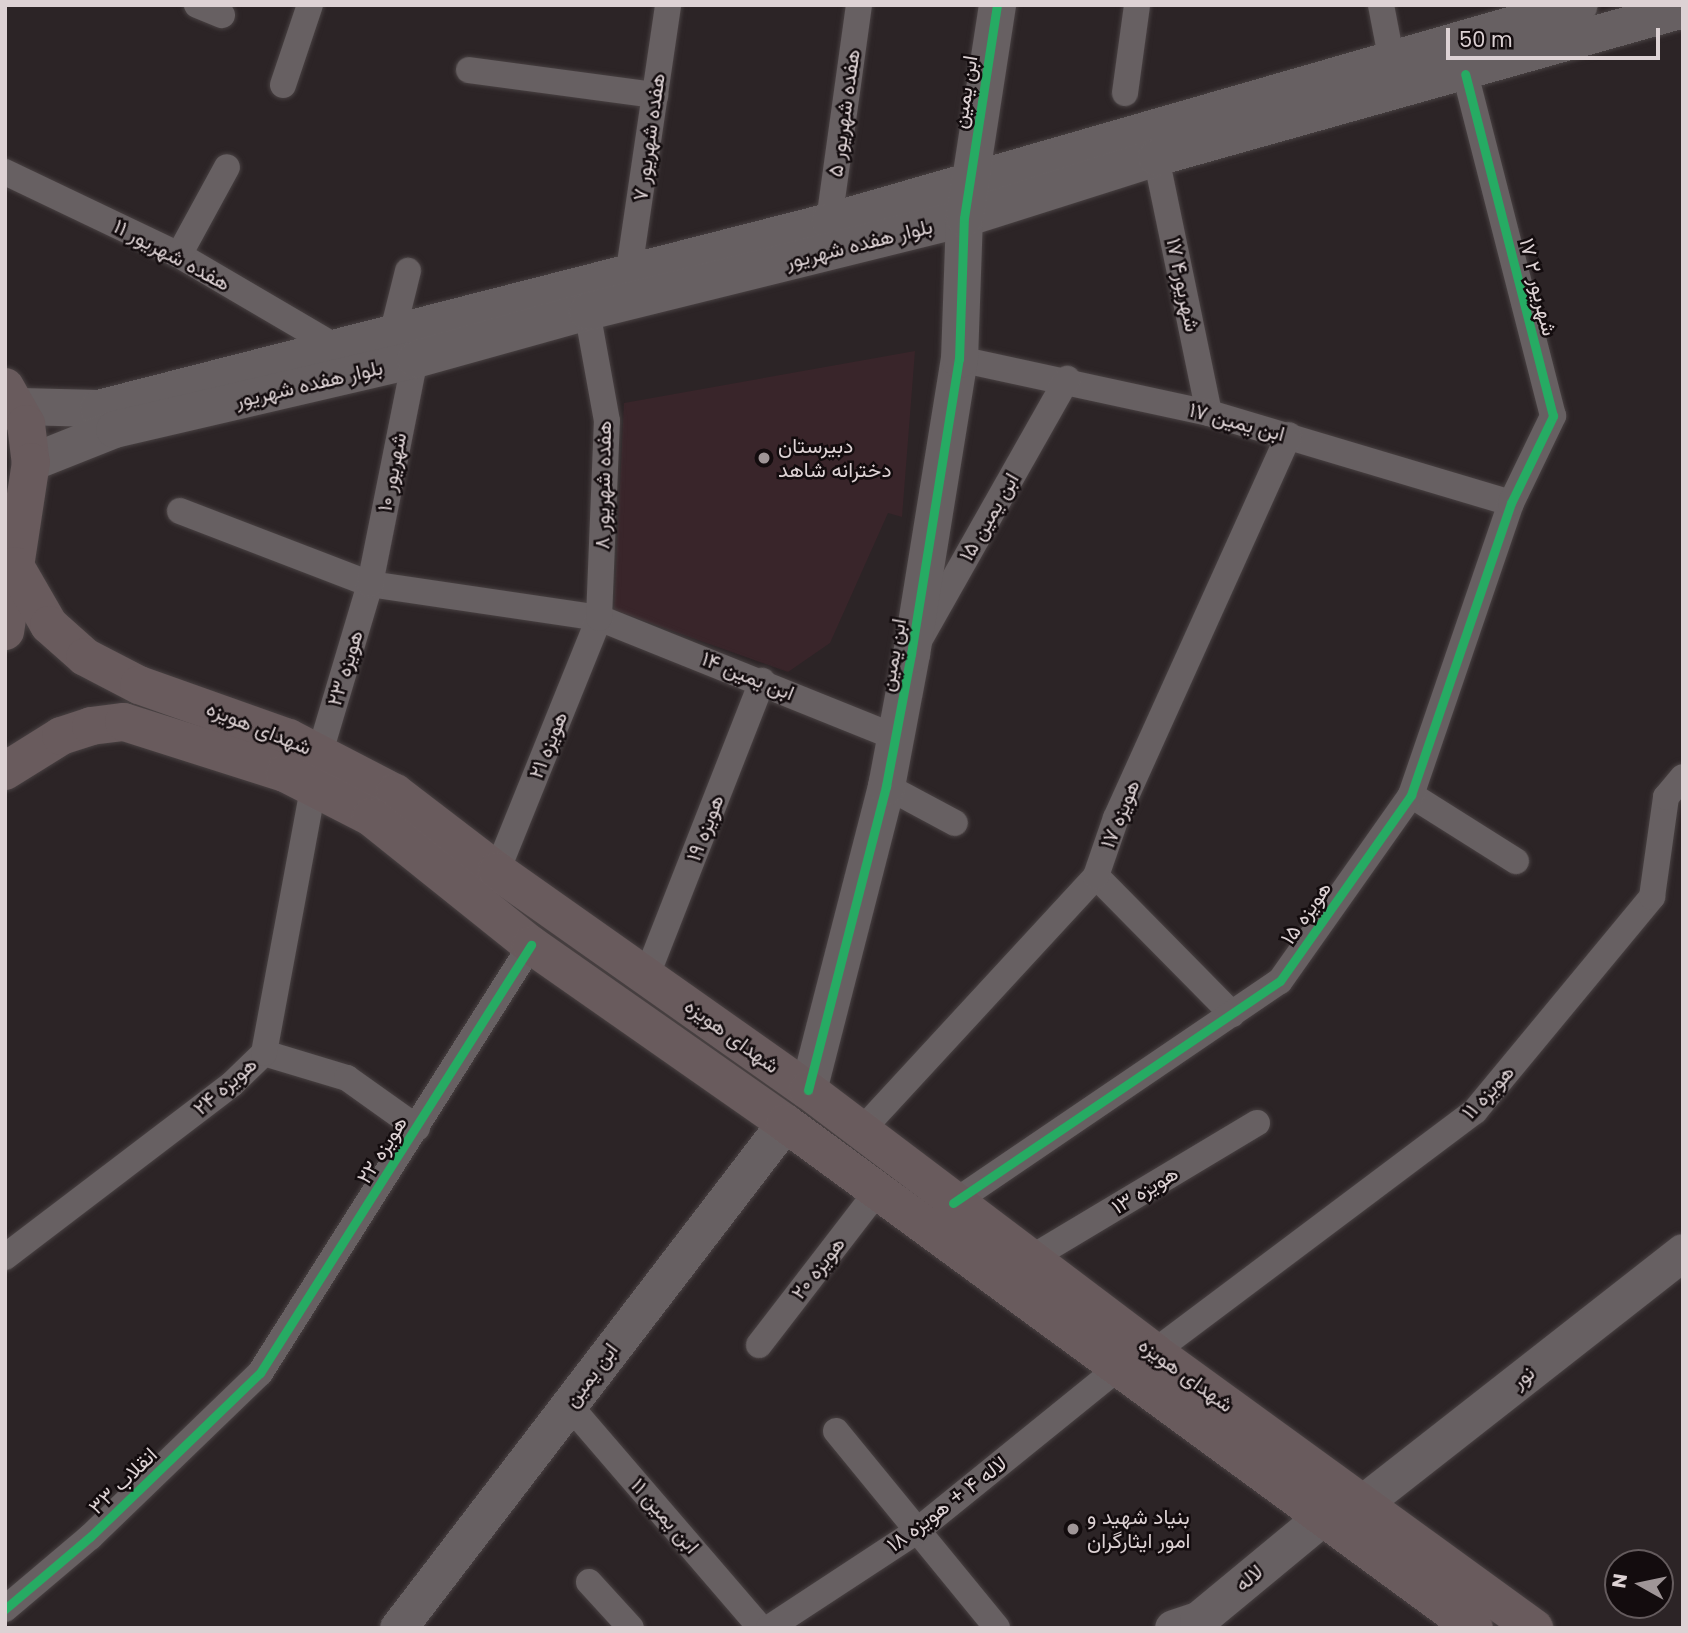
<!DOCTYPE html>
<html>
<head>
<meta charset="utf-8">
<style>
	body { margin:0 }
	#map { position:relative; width:1688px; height:1633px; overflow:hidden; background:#2c2426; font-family:Poppins,Vazirmatn,sans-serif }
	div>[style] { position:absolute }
	.built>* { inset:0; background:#39252a }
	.roads { filter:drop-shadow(0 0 2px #484142) drop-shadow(0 0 2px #484142) }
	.street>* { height:26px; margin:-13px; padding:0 13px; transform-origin:13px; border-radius:13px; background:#676062 }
	.secondary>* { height:37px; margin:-18.5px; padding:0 18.5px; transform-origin:18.5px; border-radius:18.5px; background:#676062 }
	.primary>* { height:38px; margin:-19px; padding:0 19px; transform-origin:19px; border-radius:19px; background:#695b5d }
	.cycleway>* { height:9px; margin:-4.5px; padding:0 4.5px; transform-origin:4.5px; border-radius:4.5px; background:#26ab63 }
	.dots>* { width:19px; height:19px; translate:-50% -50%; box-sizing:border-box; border:4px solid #130c0e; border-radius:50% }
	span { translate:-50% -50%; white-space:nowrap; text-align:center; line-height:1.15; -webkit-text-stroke:5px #130c0e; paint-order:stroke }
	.street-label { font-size:21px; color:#ddd2d4 }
	.poi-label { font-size:21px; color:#ddd2d4 }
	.left { translate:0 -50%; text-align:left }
	.frame { position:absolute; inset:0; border:7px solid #ddd2d4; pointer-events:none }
	.north { position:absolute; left:1604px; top:1549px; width:70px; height:70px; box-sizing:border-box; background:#130c0e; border:2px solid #645b5d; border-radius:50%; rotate:279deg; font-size:19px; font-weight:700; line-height:28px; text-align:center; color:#ddd2d4 }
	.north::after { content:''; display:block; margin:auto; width:24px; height:32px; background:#9f9597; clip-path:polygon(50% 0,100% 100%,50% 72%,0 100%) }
	.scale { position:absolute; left:1446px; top:28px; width:214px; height:32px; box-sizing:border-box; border:4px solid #ddd2d4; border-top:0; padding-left:9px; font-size:21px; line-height:24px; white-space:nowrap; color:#ddd2d4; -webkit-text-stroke:5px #130c0e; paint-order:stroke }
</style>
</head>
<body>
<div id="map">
	<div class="built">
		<i style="clip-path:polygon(915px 351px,902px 517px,888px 513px,830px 643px,788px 672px,614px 610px,624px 403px)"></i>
	</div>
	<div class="roads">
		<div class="street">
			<i style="left:197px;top:5px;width:27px;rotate:22deg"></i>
			<i style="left:1381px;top:5px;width:53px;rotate:79.1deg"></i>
			<i style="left:469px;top:70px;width:188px;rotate:7.7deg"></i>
			<i style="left:283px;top:85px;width:84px;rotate:-71.4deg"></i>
			<i style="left:1125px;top:93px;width:89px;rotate:-82.2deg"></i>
			<i style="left:1156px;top:157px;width:261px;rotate:78.3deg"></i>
			<i style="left:5px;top:172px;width:193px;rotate:25.5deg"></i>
			<i style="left:179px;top:255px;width:180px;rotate:30.4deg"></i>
			<i style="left:829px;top:221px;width:218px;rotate:-82.1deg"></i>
			<i style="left:179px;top:255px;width:100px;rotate:-61.4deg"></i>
			<i style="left:629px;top:270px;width:268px;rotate:-81.6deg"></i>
			<i style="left:393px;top:331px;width:62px;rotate:-76deg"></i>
			<i style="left:959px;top:359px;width:256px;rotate:12.2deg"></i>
			<i style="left:1209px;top:413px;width:315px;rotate:16.6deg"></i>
			<i style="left:180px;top:511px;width:204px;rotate:21deg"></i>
			<i style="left:370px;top:584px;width:232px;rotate:8.4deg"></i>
			<i style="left:599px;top:618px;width:319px;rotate:21.9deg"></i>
			<i style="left:920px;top:639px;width:299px;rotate:-60.5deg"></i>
			<i style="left:320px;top:752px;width:175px;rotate:-73.4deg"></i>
			<i style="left:370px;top:584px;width:229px;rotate:-78.7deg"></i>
			<i style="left:886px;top:786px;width:78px;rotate:28.2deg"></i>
			<i style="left:1411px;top:795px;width:124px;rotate:32.2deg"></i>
			<i style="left:497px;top:871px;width:273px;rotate:-68deg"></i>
			<i style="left:599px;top:618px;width:197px;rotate:-87.7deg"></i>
			<i style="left:607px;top:421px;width:112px;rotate:-100.3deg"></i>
			<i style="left:1096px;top:876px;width:194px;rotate:45.4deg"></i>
			<i style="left:647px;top:975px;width:316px;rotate:-68.6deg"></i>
			<i style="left:264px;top:1053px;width:87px;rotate:16.8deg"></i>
			<i style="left:347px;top:1078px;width:86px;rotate:35.5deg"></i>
			<i style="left:860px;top:1132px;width:348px;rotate:-47.3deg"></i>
			<i style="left:1096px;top:876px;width:61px;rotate:-71deg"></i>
			<i style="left:1116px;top:818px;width:420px;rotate:-65.7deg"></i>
			<i style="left:953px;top:1203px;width:395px;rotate:-34.2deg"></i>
			<i style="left:1280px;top:981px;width:228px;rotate:-54.8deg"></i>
			<i style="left:1411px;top:795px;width:309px;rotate:-71.1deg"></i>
			<i style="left:1511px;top:503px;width:97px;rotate:-64.2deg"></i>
			<i style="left:1553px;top:416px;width:353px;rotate:-104.4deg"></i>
			<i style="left:5px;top:1257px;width:284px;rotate:-37.3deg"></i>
			<i style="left:231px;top:1085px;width:46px;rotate:-44.1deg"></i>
			<i style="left:264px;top:1053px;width:269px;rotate:-79.5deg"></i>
			<i style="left:1033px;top:1257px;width:261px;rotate:-30.9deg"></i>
			<i style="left:759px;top:1345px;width:193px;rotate:-52.4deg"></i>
			<i style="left:1154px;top:1352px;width:401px;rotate:-36.9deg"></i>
			<i style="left:1475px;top:1111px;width:278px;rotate:-50.4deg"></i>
			<i style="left:1652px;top:897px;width:101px;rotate:-82deg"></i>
			<i style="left:1666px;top:797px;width:26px;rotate:-50deg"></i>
			<i style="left:569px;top:1405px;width:294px;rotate:49.3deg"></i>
			<i style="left:836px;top:1431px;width:254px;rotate:50.7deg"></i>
			<i style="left:589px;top:1582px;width:62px;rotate:47.6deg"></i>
			<i style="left:5px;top:1609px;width:111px;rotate:-40.3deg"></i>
			<i style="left:90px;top:1537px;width:236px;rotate:-44deg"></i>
			<i style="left:260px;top:1373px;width:507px;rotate:-57.66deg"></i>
			<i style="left:769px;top:1628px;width:178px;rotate:-33.3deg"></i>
			<i style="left:918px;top:1530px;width:256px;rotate:-39deg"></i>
		</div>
		<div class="secondary">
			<i style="left:19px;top:406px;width:79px;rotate:1.5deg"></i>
			<i style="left:98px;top:408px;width:755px;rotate:-14.35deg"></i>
			<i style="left:829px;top:221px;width:780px;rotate:-16.07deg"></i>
			<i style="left:31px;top:462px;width:89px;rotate:-21.7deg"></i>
			<i style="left:114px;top:429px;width:309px;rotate:-13.1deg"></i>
			<i style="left:415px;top:359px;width:179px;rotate:-15.6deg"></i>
			<i style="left:587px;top:311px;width:388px;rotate:-13.9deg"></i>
			<i style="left:964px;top:218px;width:201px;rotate:-17.6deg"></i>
			<i style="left:1156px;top:157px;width:547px;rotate:-15.69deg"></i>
			<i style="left:808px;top:1090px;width:314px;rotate:-75.6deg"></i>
			<i style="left:886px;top:786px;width:134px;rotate:-79.3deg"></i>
			<i style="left:911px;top:654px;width:299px;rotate:-80.8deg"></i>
			<i style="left:959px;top:359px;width:141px;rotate:-88deg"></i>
			<i style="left:964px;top:218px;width:216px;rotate:-81.2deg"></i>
			<i style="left:1364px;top:1502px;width:405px;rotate:-38.1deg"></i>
			<i style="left:398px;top:1628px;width:636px;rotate:-52.54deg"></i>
			<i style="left:1173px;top:1628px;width:26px;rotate:-18deg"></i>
			<i style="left:1198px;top:1620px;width:158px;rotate:-39.6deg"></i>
		</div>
		<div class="primary">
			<i style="left:5px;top:387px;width:43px;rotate:60.4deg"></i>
			<i style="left:26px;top:424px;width:38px;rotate:83deg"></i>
			<i style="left:31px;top:462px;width:171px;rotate:98.7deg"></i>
			<i style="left:15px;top:566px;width:68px;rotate:60deg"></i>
			<i style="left:49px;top:625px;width:48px;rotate:41.6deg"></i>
			<i style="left:85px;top:657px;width:61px;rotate:27.4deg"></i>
			<i style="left:139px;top:685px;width:159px;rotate:19.5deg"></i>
			<i style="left:289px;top:738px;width:119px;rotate:27.4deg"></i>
			<i style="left:395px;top:793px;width:128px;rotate:37.4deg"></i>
			<i style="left:497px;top:871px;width:380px;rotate:35.2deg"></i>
			<i style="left:808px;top:1090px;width:434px;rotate:37.1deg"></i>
			<i style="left:1154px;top:1352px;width:470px;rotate:36deg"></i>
			<i style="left:5px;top:771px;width:66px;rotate:-32deg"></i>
			<i style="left:61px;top:736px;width:32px;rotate:-18deg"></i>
			<i style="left:91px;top:726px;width:33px;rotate:-7deg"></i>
			<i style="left:124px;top:722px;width:169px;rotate:17.6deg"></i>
			<i style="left:285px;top:773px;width:97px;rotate:27.1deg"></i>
			<i style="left:371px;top:817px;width:205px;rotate:38.7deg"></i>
			<i style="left:531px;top:945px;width:310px;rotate:35deg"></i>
			<i style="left:785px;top:1123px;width:854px;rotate:36.24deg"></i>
		</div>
	</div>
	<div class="cycleway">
		<i style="left:808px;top:1090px;width:314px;rotate:-75.6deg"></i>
		<i style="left:886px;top:786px;width:134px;rotate:-79.3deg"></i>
		<i style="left:911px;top:654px;width:299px;rotate:-80.8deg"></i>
		<i style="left:959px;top:359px;width:141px;rotate:-88deg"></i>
		<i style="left:964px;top:218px;width:216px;rotate:-81.2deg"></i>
		<i style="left:953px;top:1203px;width:395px;rotate:-34.2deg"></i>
		<i style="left:1280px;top:981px;width:228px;rotate:-54.8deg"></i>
		<i style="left:1411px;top:795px;width:309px;rotate:-71.1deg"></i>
		<i style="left:1511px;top:503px;width:97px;rotate:-64.2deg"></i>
		<i style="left:1553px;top:416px;width:353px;rotate:-104.4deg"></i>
		<i style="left:5px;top:1609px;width:111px;rotate:-40.3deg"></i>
		<i style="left:90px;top:1537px;width:236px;rotate:-44deg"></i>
		<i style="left:260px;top:1373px;width:507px;rotate:-57.66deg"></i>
	</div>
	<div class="dots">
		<i style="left:764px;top:458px;background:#9f9597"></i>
		<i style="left:1073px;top:1529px;background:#9f9597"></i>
	</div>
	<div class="street-label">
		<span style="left:965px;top:92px;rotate:-81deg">ابن یمین</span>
		<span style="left:844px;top:113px;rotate:-82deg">هفده شهریور ۵</span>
		<span style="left:649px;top:137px;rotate:-82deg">هفده شهریور ۷</span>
		<span style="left:859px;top:244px;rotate:-14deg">بلوار هفده شهریور</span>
		<span style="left:172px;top:255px;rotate:28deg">هفده شهریور ۱۱</span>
		<span style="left:1183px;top:285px;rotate:78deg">۱۷ شهریور۴</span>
		<span style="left:1538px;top:287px;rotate:76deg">۱۷ شهریور ۲</span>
		<span style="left:309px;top:384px;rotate:-13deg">بلوار هفده شهریور</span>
		<span style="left:1237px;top:422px;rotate:15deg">ابن یمین ۱۷</span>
		<span style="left:392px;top:472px;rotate:-79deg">شهریور ۱۰</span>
		<span style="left:603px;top:485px;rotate:-89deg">هفده شهریور ۸</span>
		<span style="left:989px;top:517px;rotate:-60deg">ابن یمین ۱۵</span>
		<span style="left:893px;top:655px;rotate:-80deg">ابن یمین</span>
		<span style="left:345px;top:668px;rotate:-73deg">هویزه ۲۳</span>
		<span style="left:748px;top:676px;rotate:22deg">ابن یمین ۱۴</span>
		<span style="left:259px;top:728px;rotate:22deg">شهدای هویزه</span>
		<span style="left:548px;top:745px;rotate:-68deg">هویزه ۲۱</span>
		<span style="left:1120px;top:814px;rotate:-68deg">هویزه ۱۷</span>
		<span style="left:705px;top:828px;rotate:-69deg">هویزه ۱۹</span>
		<span style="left:1306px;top:913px;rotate:-55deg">هویزه ۱۵</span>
		<span style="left:732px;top:1036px;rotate:36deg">شهدای هویزه</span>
		<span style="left:225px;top:1086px;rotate:-41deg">هویزه ۲۴</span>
		<span style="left:1488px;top:1092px;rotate:-47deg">هویزه ۱۱</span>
		<span style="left:382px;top:1150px;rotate:-58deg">هویزه ۲۲</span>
		<span style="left:1145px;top:1190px;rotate:-31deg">هویزه ۱۳</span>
		<span style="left:818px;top:1268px;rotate:-52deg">هویزه ۲۰</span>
		<span style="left:591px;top:1375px;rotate:-53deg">ابن یمین</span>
		<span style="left:1186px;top:1375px;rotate:36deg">شهدای هویزه</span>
		<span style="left:1523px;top:1377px;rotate:-38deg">نور</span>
		<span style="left:123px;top:1481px;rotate:-44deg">انقلاب ۳۳</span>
		<span style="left:947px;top:1504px;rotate:-37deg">لاله ۴ + هویزه ۱۸</span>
		<span style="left:665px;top:1516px;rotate:49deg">ابن یمین ۱۱</span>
		<span style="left:1249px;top:1578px;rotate:-39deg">لاله</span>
	</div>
	<div class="poi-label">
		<span class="left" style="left:778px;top:458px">دبیرستان<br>دخترانه شاهد</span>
		<span class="left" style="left:1087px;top:1529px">بنیاد شهید و<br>امور ایثارگران</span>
	</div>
	<div class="frame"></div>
	<div class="north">N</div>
	<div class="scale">50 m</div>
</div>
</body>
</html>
